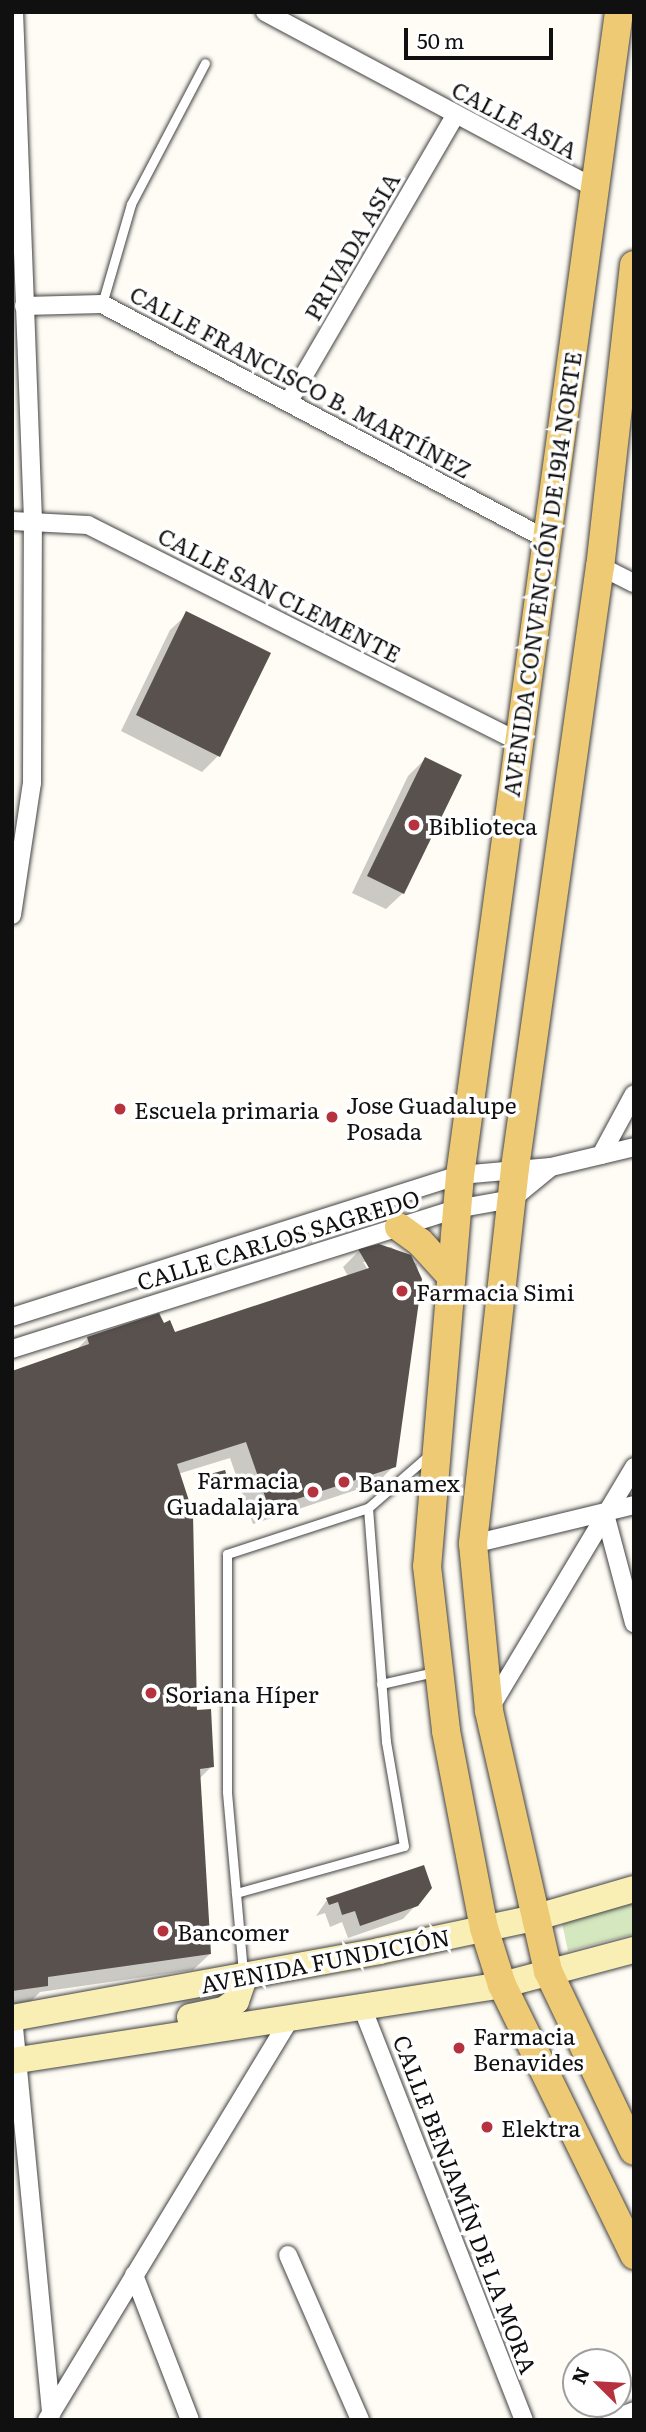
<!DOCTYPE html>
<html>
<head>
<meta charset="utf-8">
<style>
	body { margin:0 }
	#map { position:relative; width:646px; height:2432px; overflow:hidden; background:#fefcf4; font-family:Literata,serif }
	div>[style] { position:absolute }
	.green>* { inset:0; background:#d5e7bf }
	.shadow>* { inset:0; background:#0003 }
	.building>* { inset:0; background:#58514d }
	.roads { filter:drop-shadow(0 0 2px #434343) drop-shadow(0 0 2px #434343) }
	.lane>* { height:9px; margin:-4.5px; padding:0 4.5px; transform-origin:4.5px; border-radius:4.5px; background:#fff }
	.street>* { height:18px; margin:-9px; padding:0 9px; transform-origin:9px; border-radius:9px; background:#fff }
	.secondary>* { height:26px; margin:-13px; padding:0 13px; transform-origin:13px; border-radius:13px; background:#f9eeb4 }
	.primary>* { height:28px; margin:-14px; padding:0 14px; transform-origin:14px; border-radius:14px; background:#eeca74 }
	.dots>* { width:19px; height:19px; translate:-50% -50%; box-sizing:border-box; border:4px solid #fff; border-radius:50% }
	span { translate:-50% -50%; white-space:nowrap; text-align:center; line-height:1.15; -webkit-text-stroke:7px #fff; paint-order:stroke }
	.street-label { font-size:23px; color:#101010 }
	.poi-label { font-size:23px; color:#101010 }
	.left { translate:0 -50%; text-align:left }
	.right { translate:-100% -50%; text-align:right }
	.frame { position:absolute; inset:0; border:14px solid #101010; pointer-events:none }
	.north { position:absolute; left:562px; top:2348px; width:70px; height:70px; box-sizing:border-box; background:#fff; border:2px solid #9f9f9f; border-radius:50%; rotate:294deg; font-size:19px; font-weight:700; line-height:28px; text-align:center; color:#101010 }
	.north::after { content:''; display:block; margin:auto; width:24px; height:32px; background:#b6323e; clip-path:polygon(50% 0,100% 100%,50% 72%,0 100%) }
	.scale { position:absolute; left:404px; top:28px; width:149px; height:32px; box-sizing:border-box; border:4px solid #101010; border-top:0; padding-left:9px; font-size:21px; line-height:24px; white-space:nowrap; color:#101010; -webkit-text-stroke:5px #fff; paint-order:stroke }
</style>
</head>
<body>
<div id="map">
	<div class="green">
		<i style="clip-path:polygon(634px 1893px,634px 1934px,568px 1951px,560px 1914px)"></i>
	</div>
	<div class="shadow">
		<i style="clip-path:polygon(187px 614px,218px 756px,202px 772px,121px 731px,170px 630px)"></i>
		<i style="clip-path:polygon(425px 759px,403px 893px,386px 909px,352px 893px,408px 776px)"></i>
		<i style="clip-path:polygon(evenodd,391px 1247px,417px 1264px,420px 1288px,394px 1466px,377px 1483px,253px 1524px,230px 1458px,178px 1474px,195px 1712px,212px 1766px,199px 1779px,210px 1954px,193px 1970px,40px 1992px,30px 2002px,12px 2004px,12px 1372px,76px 1350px,88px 1338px,163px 1325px,174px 1334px,348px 1276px,343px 1267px,359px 1251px,391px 1247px,363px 1262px,367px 1262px,372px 1276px,363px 1262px)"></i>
		<i style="clip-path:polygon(211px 1476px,227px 1482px,211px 1490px,207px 1480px)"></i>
		<i style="clip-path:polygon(327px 1900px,416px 1905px,403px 1919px,348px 1938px,342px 1922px,330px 1927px,325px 1913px,316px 1916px)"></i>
	</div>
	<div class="building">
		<i style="clip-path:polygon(186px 611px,271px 653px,220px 757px,136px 715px)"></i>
		<i style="clip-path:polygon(425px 757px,462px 775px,404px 894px,367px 876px)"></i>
		<i style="clip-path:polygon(379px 1244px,411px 1255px,422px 1279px,396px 1467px,269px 1508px,246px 1442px,177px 1464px,193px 1513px,197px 1710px,211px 1709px,214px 1767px,200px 1769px,211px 1954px,48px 1977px,48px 1986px,12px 1991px,12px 1371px,89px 1344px,87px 1337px,159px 1313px,164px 1323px,170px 1320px,175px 1332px,369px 1268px,358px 1249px)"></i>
		<i style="clip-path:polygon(225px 1470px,229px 1482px,214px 1487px,210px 1474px)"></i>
		<i style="clip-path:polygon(424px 1865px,432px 1888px,418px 1906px,360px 1926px,355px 1911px,342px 1915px,338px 1902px,329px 1905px,326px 1898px)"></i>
	</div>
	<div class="roads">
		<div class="lane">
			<i style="left:102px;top:304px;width:104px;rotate:-73.8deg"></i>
			<i style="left:131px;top:204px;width:159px;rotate:-62.3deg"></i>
			<i style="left:381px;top:1684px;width:54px;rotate:-12.8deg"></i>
			<i style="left:236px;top:1893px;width:174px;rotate:-15.6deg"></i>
			<i style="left:404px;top:1846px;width:106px;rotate:-99.8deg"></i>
			<i style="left:386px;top:1742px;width:235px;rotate:-94.4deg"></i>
			<i style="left:243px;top:1972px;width:182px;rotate:-95.1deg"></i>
			<i style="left:227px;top:1791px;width:237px;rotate:-90deg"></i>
			<i style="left:227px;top:1554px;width:148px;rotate:-18.1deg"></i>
			<i style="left:368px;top:1508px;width:81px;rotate:-41deg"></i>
		</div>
		<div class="street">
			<i style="left:265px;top:12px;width:374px;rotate:28.1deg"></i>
			<i style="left:24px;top:306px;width:78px;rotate:-1.5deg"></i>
			<i style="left:102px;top:304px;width:502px;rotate:27.89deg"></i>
			<i style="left:289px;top:401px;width:330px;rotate:-59.8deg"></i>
			<i style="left:12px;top:521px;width:76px;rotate:3deg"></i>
			<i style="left:88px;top:525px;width:481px;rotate:26.7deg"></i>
			<i style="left:600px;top:566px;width:38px;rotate:27deg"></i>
			<i style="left:12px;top:915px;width:134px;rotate:-81.4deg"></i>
			<i style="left:32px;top:783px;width:263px;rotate:-89.8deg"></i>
			<i style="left:33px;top:520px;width:508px;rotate:-92.14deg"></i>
			<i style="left:601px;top:1155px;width:69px;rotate:-61.6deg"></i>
			<i style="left:12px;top:1317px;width:470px;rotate:-17.6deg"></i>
			<i style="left:460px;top:1175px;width:91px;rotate:-5deg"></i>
			<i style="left:551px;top:1167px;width:85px;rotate:-13.5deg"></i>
			<i style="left:12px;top:1349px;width:466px;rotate:-17.5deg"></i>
			<i style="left:456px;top:1209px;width:57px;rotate:-10.1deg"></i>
			<i style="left:512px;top:1199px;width:50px;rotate:-39.4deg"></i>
			<i style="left:605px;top:1514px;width:113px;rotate:75.1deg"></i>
			<i style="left:473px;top:1544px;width:166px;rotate:-13.6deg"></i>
			<i style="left:490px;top:1708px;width:281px;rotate:-59.1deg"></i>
			<i style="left:362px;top:2007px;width:444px;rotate:68.6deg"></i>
			<i style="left:13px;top:2017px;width:399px;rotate:84.5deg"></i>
			<i style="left:288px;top:2255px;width:180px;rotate:66.4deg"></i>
			<i style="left:134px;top:2275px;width:155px;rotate:68.9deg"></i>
			<i style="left:47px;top:2420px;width:470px;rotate:-58.8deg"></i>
			<i style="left:611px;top:2420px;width:25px;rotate:-21deg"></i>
		</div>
		<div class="secondary">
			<i style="left:190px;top:2017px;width:35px;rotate:-12deg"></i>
			<i style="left:224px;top:2010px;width:15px;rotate:-37deg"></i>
			<i style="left:236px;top:2001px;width:24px;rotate:-71deg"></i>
			<i style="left:12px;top:2018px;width:373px;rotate:-10.3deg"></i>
			<i style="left:379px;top:1951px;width:158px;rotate:-12deg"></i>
			<i style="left:534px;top:1918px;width:104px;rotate:-16.2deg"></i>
			<i style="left:12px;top:2061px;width:496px;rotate:-8.8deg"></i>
			<i style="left:502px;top:1985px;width:137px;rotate:-14.9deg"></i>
		</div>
		<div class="primary">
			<i style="left:619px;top:12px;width:1174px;rotate:97.78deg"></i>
			<i style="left:460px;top:1175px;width:392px;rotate:94.8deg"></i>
			<i style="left:427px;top:1566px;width:166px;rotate:83.4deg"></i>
			<i style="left:446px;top:1731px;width:201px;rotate:79.1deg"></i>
			<i style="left:484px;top:1928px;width:60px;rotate:72.5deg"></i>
			<i style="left:502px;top:1985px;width:301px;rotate:63.9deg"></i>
			<i style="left:634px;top:265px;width:303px;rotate:96.4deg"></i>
			<i style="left:600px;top:566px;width:608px;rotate:98.04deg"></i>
			<i style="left:515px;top:1168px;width:378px;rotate:96.4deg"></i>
			<i style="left:473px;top:1544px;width:168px;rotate:84.5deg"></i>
			<i style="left:489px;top:1711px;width:267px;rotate:77.2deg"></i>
			<i style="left:548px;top:1971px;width:199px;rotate:64.5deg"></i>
			<i style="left:399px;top:1227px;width:26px;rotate:36deg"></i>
			<i style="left:420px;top:1242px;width:43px;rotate:47.8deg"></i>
		</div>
	</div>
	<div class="dots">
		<i style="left:414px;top:825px;background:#b6323e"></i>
		<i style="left:120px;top:1109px;background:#b6323e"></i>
		<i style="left:332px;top:1117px;background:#b6323e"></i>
		<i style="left:402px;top:1291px;background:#b6323e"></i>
		<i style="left:344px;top:1482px;background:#b6323e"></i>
		<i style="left:313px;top:1492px;background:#b6323e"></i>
		<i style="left:151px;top:1693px;background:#b6323e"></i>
		<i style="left:163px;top:1931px;background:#b6323e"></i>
		<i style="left:459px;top:2048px;background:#b6323e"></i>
		<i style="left:487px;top:2127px;background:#b6323e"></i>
	</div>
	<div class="street-label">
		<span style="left:515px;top:119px;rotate:28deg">CALLE ASIA</span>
		<span style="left:351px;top:246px;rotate:-60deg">PRIVADA ASIA</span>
		<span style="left:301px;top:381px;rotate:28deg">CALLE FRANCISCO B. MARTÍNEZ</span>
		<span style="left:541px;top:574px;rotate:-82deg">AVENIDA CONVENCIÓN DE 1914 NORTE</span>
		<span style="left:280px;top:594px;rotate:27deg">CALLE SAN CLEMENTE</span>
		<span style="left:278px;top:1239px;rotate:-17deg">CALLE CARLOS SAGREDO</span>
		<span style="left:325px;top:1960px;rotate:-11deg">AVENIDA FUNDICIÓN</span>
		<span style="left:466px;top:2204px;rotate:69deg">CALLE BENJAMÍN DE LA MORA</span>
	</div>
	<div class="poi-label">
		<span class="left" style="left:428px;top:825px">Biblioteca</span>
		<span class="left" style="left:346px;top:1117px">Jose Guadalupe<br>Posada</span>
		<span class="left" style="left:134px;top:1109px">Escuela primaria</span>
		<span class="left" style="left:416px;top:1291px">Farmacia Simi</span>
		<span class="right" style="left:299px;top:1492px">Farmacia<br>Guadalajara</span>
		<span class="left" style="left:358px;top:1482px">Banamex</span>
		<span class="left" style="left:165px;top:1693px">Soriana Híper</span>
		<span class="left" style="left:177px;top:1931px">Bancomer</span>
		<span class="left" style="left:473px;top:2048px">Farmacia<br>Benavides</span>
		<span class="left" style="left:501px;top:2127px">Elektra</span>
	</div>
	<div class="frame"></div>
	<div class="north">N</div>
	<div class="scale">50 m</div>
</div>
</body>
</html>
